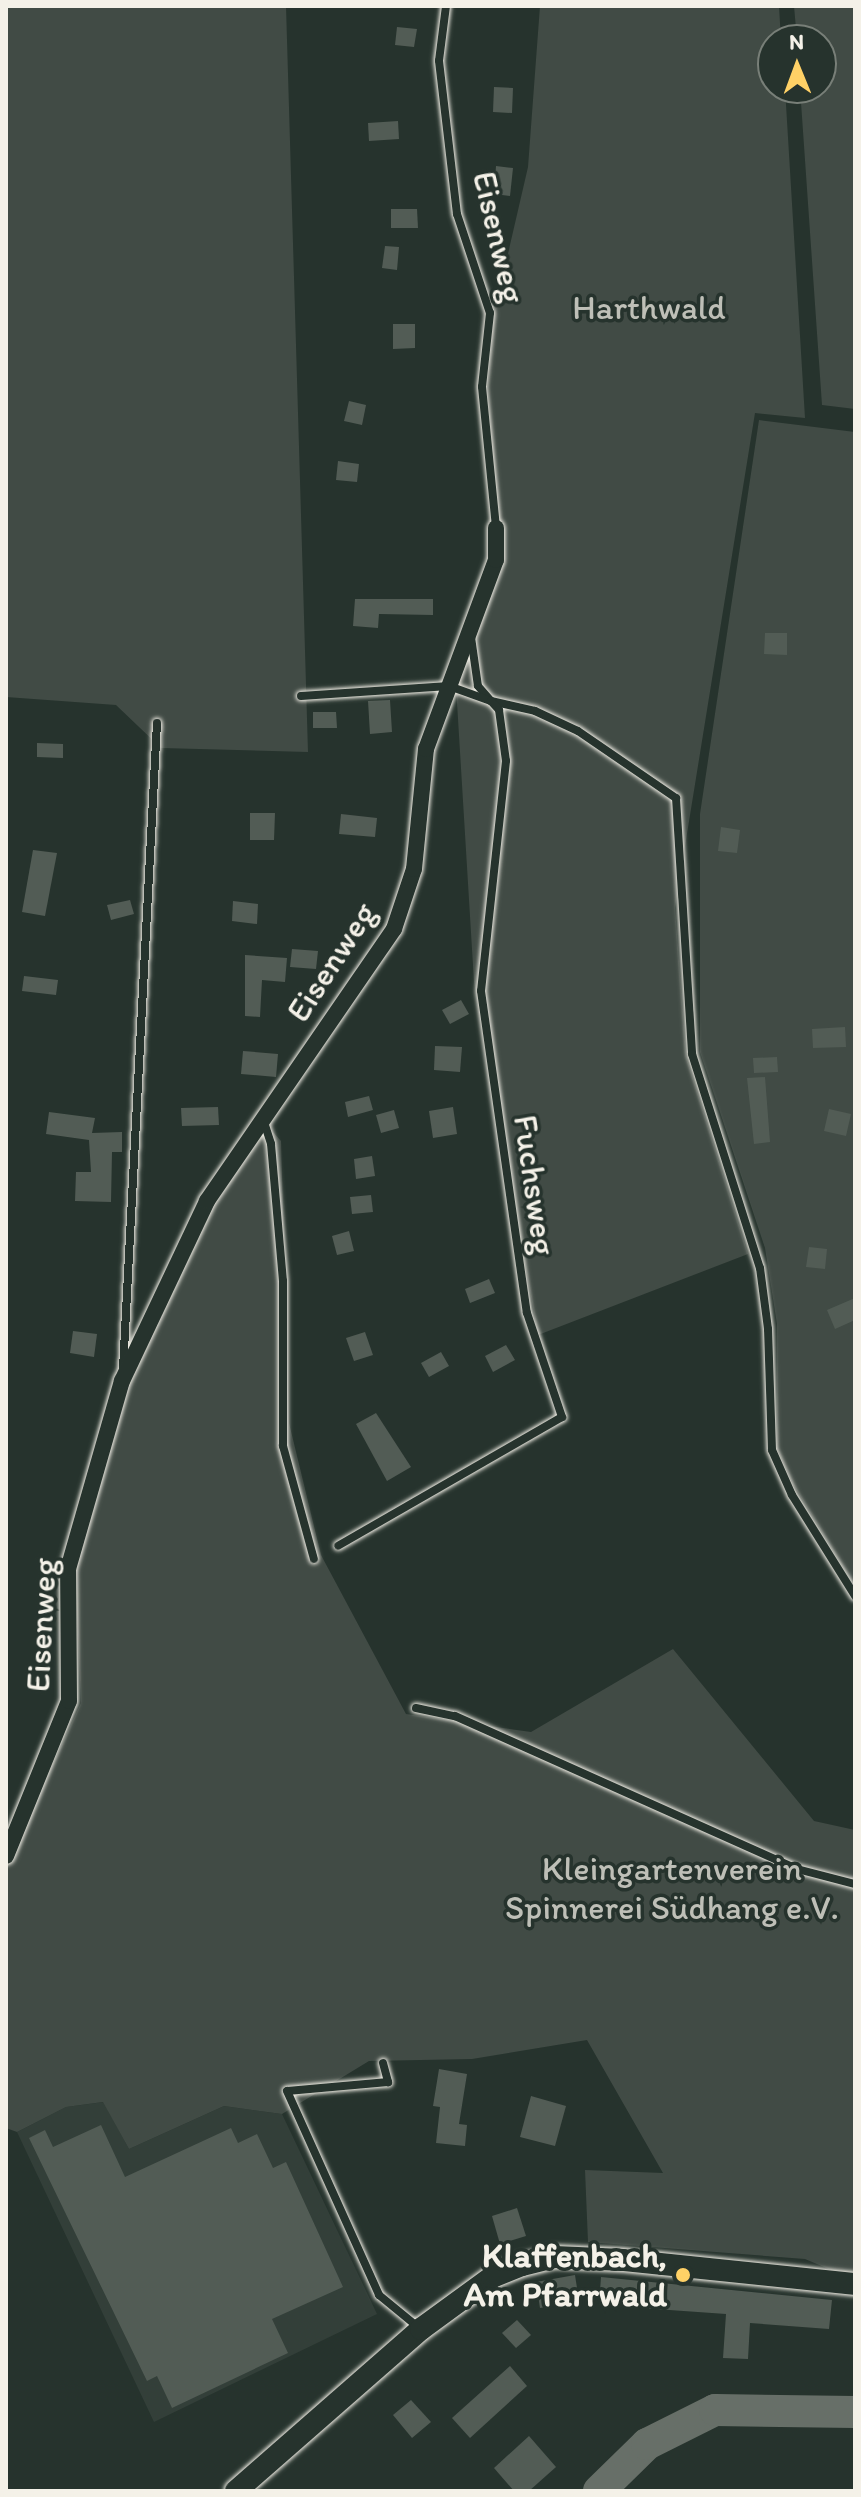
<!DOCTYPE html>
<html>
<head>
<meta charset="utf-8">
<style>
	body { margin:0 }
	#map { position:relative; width:861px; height:2497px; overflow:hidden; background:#26332d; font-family:Itim,sans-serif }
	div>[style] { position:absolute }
	.built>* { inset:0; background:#333f39 }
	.green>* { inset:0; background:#414b45 }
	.river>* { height:32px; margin:-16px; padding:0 16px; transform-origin:16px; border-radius:16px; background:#676f68 }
	.building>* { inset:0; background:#525c55 }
	.roads { filter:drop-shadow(0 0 2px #f4f1e8) drop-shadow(0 0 2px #f4f1e8) }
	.service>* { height:8px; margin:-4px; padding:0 4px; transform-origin:4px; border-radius:4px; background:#26332d }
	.minor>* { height:16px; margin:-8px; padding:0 8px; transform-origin:8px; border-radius:8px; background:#26332d }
	.secondary>* { height:22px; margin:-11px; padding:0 11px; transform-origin:11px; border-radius:11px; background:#26332d }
	.dots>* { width:22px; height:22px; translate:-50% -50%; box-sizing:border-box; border:4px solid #26332d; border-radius:50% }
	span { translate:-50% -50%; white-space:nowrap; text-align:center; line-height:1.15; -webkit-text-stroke:7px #26332d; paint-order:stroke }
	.street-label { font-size:34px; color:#f4f1e8 }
	.park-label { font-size:34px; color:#bebfb7 }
	.poi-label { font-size:34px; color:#f4f1e8; font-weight:700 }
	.right { translate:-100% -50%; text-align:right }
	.frame { position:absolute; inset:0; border:8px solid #f4f1e8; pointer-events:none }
	.north { position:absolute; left:757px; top:24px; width:80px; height:80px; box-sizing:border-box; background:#26332d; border:2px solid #787f78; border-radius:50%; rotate:359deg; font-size:22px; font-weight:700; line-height:32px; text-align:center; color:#f4f1e8 }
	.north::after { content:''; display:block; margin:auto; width:28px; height:36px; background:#ffd166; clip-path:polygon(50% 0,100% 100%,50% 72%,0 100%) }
</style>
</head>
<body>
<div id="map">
	<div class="built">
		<i style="clip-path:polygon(104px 2102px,129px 2149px,224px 2106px,282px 2114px,377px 2314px,154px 2422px,17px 2132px,66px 2107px)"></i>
	</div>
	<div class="green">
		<i style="clip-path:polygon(6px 6px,286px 6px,308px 752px,161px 748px,116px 705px,6px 697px)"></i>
		<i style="clip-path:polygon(540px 6px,779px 6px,781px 40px,773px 40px,773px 88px,785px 88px,805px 418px,755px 413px,675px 908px,686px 1056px,748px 1254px,538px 1335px,474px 982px,456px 686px,499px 556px,488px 386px,494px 314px,528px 167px)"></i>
		<i style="clip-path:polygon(794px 6px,855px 6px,855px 409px,822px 405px,800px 88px,821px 88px,821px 40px,797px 40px)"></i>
		<i style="clip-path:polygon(759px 420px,855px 432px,855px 1587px,793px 1484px,777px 1448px,777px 1324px,765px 1248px,700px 1052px,700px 814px)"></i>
		<i style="clip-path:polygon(265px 1123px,281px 1141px,289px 1423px,321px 1555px,406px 1714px,531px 1732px,673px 1649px,814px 1821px,855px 1830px,855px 2280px,805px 2259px,588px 2242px,585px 2170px,663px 2173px,587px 2040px,472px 2059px,369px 2061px,282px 2114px,224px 2106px,129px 2149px,103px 2102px,66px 2107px,17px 2132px,6px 2128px,6px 1866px,81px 1703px,75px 1564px,126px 1387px,212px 1203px)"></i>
	</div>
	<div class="river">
		<i style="left:599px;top:2491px;width:67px;rotate:-44.4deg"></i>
		<i style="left:647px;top:2444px;width:76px;rotate:-26.6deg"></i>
		<i style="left:715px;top:2410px;width:140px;rotate:0.8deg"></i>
	</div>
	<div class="building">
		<i style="clip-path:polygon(397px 27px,417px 29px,414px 47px,395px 45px)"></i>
		<i style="clip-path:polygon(494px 87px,513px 88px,512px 113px,493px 112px)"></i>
		<i style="clip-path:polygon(398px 121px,399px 139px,369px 141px,368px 123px)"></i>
		<i style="clip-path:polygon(496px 166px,513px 168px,510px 196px,494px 194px)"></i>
		<i style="clip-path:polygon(391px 209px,417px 209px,418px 228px,391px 228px)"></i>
		<i style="clip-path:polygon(385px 246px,399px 247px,397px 270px,382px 268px)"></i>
		<i style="clip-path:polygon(393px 324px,415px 324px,415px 348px,393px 349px)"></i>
		<i style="clip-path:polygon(349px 401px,366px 405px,362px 425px,344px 421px)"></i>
		<i style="clip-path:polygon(338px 461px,359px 464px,357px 482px,336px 480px)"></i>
		<i style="clip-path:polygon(355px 599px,433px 599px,433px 615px,379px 614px,378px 628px,353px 626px)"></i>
		<i style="clip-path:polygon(765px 633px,787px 633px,787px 655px,764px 654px)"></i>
		<i style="clip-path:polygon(390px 700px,392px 732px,370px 734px,368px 701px)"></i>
		<i style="clip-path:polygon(313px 712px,336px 712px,337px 728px,313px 728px)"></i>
		<i style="clip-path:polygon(37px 743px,63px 744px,63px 758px,37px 757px)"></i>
		<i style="clip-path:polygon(250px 813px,275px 813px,274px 840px,250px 840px)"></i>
		<i style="clip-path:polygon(341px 814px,377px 818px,375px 837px,339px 834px)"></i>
		<i style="clip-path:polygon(721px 827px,740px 830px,737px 853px,718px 851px)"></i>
		<i style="clip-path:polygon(33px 850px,57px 853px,45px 916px,22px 912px)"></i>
		<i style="clip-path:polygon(130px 900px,134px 914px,111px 920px,107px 905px)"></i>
		<i style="clip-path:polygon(233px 901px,258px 904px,257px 924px,232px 921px)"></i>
		<i style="clip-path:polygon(292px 949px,318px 951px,316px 969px,290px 967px)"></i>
		<i style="clip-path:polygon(245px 955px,287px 958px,285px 982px,262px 980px,260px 1017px,245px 1016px)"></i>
		<i style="clip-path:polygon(24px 976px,58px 980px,56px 995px,22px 991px)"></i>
		<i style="clip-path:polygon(461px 1000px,469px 1014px,450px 1024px,442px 1010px)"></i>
		<i style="clip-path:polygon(845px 1027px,846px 1047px,813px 1048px,812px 1029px)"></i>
		<i style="clip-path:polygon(435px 1046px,462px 1047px,460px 1072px,434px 1070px)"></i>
		<i style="clip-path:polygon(243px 1051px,278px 1054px,276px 1077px,241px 1074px)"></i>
		<i style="clip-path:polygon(777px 1057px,778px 1072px,754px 1073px,753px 1058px)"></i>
		<i style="clip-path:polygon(765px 1077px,770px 1142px,754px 1144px,747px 1078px)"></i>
		<i style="clip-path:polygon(369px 1096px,373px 1110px,348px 1117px,345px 1102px)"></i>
		<i style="clip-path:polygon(218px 1107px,219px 1125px,182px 1126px,181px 1108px)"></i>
		<i style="clip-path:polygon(453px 1107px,457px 1134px,433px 1138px,429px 1111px)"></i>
		<i style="clip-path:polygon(829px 1109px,851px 1114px,846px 1136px,824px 1131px)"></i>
		<i style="clip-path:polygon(394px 1110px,399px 1128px,381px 1133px,376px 1115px)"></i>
		<i style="clip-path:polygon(49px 1112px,95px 1118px,92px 1133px,122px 1132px,122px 1152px,112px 1152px,111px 1202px,75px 1201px,76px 1172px,91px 1172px,89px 1140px,46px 1134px)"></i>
		<i style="clip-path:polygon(372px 1156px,375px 1176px,356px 1179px,354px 1159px)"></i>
		<i style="clip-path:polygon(371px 1195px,373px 1212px,352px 1214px,350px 1197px)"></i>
		<i style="clip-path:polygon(349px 1231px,354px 1251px,337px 1255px,332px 1236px)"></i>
		<i style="clip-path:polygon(809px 1247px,827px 1249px,825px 1269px,806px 1267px)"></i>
		<i style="clip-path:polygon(489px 1279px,495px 1293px,470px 1303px,465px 1289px)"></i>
		<i style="clip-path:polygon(855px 1298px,855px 1320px,835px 1329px,827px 1310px)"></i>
		<i style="clip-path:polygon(73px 1331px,97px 1334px,94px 1357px,70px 1353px)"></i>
		<i style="clip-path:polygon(365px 1332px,373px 1355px,354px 1361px,346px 1338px)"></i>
		<i style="clip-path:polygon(506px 1345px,515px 1360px,493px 1372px,485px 1356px)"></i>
		<i style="clip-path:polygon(441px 1352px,449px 1366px,429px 1377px,421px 1363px)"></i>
		<i style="clip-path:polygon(376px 1413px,411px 1467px,387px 1481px,356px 1424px)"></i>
		<i style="clip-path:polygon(439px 2069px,467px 2074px,459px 2124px,467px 2125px,465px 2146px,436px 2143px,440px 2107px,433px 2106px)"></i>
		<i style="clip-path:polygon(531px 2096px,566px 2106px,555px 2146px,520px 2137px)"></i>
		<i style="clip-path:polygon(101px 2125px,125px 2177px,231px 2128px,238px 2143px,257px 2134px,273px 2168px,286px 2162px,343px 2287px,272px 2319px,288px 2353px,172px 2408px,157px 2376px,147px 2381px,29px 2138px,45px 2130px,53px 2147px)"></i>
		<i style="clip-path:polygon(517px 2208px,526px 2236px,500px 2244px,492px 2216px)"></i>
		<i style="clip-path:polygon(575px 2275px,579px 2301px,540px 2308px,536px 2282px)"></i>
		<i style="clip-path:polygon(601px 2277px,832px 2300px,829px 2329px,750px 2323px,748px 2359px,723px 2358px,726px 2314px,599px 2305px)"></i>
		<i style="clip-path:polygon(517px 2320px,531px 2335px,516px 2348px,502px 2333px)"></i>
		<i style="clip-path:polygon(510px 2366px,527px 2386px,470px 2438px,452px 2418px)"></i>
		<i style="clip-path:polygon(411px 2400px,431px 2422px,412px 2438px,393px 2415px)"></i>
		<i style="clip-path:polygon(529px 2436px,556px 2467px,529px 2491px,514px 2491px,494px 2468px)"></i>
	</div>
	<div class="roads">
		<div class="service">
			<i style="left:446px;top:6px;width:55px;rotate:97.3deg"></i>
			<i style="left:439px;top:61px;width:154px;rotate:83.3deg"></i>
			<i style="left:457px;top:214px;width:104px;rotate:71.6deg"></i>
			<i style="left:490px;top:313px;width:74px;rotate:96.2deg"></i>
			<i style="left:482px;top:387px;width:142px;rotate:84.3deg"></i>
			<i style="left:471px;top:637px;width:49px;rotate:81.9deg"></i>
			<i style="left:478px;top:686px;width:20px;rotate:49deg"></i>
			<i style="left:491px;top:701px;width:45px;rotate:12.8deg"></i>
			<i style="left:535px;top:711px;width:47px;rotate:24.9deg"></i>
			<i style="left:578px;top:731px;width:119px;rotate:34.4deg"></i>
			<i style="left:676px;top:798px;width:256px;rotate:86.4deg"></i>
			<i style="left:692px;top:1054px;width:225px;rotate:72.4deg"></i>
			<i style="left:760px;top:1268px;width:62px;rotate:82.5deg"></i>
			<i style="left:768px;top:1329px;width:121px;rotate:88.1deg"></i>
			<i style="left:772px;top:1450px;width:49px;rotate:66deg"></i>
			<i style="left:792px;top:1495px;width:119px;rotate:58deg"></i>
			<i style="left:301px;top:696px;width:148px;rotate:-3.9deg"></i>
			<i style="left:449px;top:686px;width:45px;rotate:19.7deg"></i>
			<i style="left:491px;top:701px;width:12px;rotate:48deg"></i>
			<i style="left:499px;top:710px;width:51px;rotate:82.2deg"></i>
			<i style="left:506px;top:761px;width:231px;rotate:96.2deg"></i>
			<i style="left:481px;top:991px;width:325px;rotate:81.9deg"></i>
			<i style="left:527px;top:1313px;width:110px;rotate:71.4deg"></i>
			<i style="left:562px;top:1417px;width:258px;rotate:150.1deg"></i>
			<i style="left:263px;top:1119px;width:26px;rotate:72deg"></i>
			<i style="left:271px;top:1144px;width:138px;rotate:85deg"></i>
			<i style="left:283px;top:1281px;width:165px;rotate:90deg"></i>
			<i style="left:283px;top:1446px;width:117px;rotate:74.7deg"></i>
			<i style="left:123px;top:1369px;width:647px;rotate:-86.99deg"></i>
			<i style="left:416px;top:1708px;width:40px;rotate:12deg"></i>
			<i style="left:455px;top:1716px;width:375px;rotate:24.1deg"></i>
			<i style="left:797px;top:1869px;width:60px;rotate:14.5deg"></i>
			<i style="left:383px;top:2063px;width:20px;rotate:75deg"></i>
			<i style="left:388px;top:2082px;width:101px;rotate:174.9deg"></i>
			<i style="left:287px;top:2091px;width:224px;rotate:65.7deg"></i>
			<i style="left:379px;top:2295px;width:50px;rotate:39.4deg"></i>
		</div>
		<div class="minor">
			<i style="left:6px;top:1856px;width:167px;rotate:-67.9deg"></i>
			<i style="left:69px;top:1701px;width:132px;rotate:-90.4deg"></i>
			<i style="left:68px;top:1569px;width:196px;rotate:-74deg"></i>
			<i style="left:122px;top:1381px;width:199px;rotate:-64.7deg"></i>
			<i style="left:207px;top:1201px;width:330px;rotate:-55.5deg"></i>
			<i style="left:394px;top:929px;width:63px;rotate:-71.6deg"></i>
			<i style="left:414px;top:869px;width:121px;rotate:-84.3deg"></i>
			<i style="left:426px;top:749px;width:202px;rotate:-69.7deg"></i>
			<i style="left:496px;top:560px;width:32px;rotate:-90deg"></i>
		</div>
		<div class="secondary">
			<i style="left:236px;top:2491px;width:246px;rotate:-41.2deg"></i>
			<i style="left:421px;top:2329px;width:88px;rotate:-36.2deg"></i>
			<i style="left:492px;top:2277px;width:32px;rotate:-22deg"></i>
			<i style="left:522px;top:2265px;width:34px;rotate:-14deg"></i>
			<i style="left:555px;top:2257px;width:68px;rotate:2.5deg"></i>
			<i style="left:623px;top:2260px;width:233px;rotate:5.9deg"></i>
		</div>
	</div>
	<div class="dots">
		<i style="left:683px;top:2275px;background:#ffd166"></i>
	</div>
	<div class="street-label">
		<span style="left:499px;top:237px;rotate:77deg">Eisenweg</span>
		<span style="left:331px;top:962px;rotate:-57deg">Eisenweg</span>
		<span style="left:535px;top:1185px;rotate:82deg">Fuchsweg</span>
		<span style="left:41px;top:1625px;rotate:-87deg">Eisenweg</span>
	</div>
	<div class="park-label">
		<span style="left:649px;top:308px">Harthwald</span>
		<span style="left:672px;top:1888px">Kleingartenverein<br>Spinnerei Südhang e.V.</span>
	</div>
	<div class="poi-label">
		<span class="right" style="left:667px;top:2275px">Klaffenbach,<br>Am Pfarrwald</span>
	</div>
	<div class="frame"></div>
	<div class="north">N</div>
</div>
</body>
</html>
